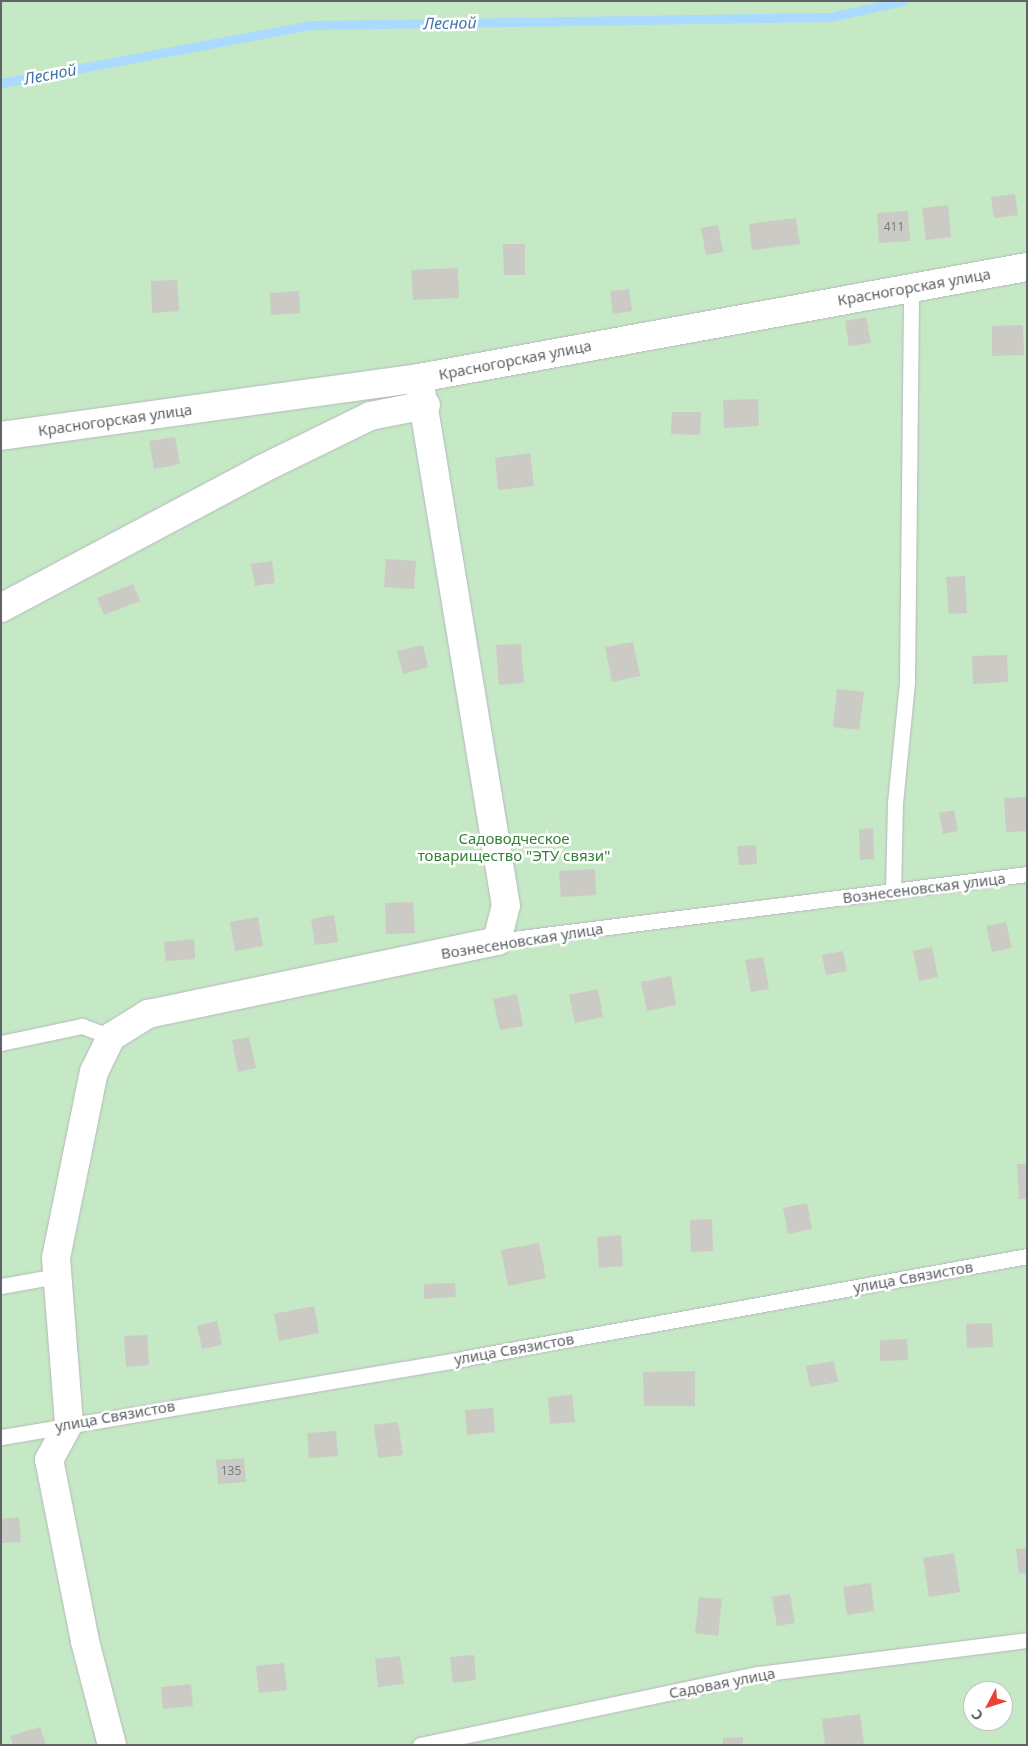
<!DOCTYPE html>
<html>
<head>
<meta charset="utf-8">
<style>
	body { margin:0 }
	#map { position:relative; width:1028px; height:1746px; overflow:hidden; background:#f1efe8; font-family:"Noto Sans",sans-serif }
	div>[style] { position:absolute }
	.green>* { inset:0; background:#c5e8c5 }
	.stream>* { height:9px; margin:-4.5px; padding:0 4.5px; transform-origin:4.5px; border-radius:4.5px; background:#aadaff }
	.building>* { inset:0; background:#cccac5 }
	.roads { filter:drop-shadow(0 0 1px #b5b8bc) drop-shadow(0 0 1px #b5b8bc) }
	.lane>* { height:15px; margin:-7.5px; padding:0 7.5px; transform-origin:7.5px; border-radius:7.5px; background:#fff }
	.street>* { height:28px; margin:-14px; padding:0 14px; transform-origin:14px; border-radius:14px; background:#fff }
	span { translate:-50% -50%; white-space:nowrap; text-align:center; line-height:1.15; -webkit-text-stroke:5px #fff; paint-order:stroke }
	.number-label { font-size:12px; color:#7a7d7f }
	.number-label span { -webkit-text-stroke-width:0 }
	.street-label { font-size:15px; color:#5f6368 }
	.park-label { font-size:15px; color:#348238 }
	.water-label { font-size:16px; color:#4174aa; font-style:italic }
	.frame { position:absolute; inset:0; border:2px solid #5f6368; pointer-events:none }
	.north { position:absolute; left:963px; top:1681px; width:50px; height:50px; box-sizing:border-box; background:#fff; border:1px solid #bfc1c3; border-radius:50%; rotate:230deg; font-size:14px; font-weight:700; line-height:20px; text-align:center; color:#5f6368 }
	.north::after { content:''; display:block; margin:auto; width:18px; height:22px; background:#ea4335; clip-path:polygon(50% 0,100% 100%,50% 72%,0 100%) }
</style>
</head>
<body>
<div id="map">
	<div class="green">
		<i style="clip-path:polygon(evenodd,1px 1px,1027px 1px,1027px 1745px,1px 1745px,1px 1px,973px 1691px,1003px 1691px,1003px 1721px,973px 1721px,973px 1691px)"></i>
	</div>
	<div class="stream">
		<i style="left:1px;top:83px;width:316px;rotate:-10.6deg"></i>
		<i style="left:312px;top:25px;width:518px;rotate:-0.88deg"></i>
		<i style="left:830px;top:17px;width:75px;rotate:-12.4deg"></i>
	</div>
	<div class="building">
		<i style="clip-path:polygon(1015px 194px,1018px 215px,994px 218px,991px 197px)"></i>
		<i style="clip-path:polygon(948px 205px,951px 237px,926px 240px,922px 208px)"></i>
		<i style="clip-path:polygon(908px 211px,910px 241px,879px 243px,877px 213px)"></i>
		<i style="clip-path:polygon(796px 218px,800px 244px,752px 250px,749px 224px)"></i>
		<i style="clip-path:polygon(718px 225px,723px 252px,706px 255px,701px 228px)"></i>
		<i style="clip-path:polygon(503px 244px,525px 244px,525px 275px,504px 275px)"></i>
		<i style="clip-path:polygon(458px 268px,459px 298px,413px 300px,411px 270px)"></i>
		<i style="clip-path:polygon(177px 280px,179px 311px,152px 313px,151px 281px)"></i>
		<i style="clip-path:polygon(629px 289px,632px 311px,613px 314px,610px 291px)"></i>
		<i style="clip-path:polygon(299px 291px,300px 313px,271px 315px,270px 293px)"></i>
		<i style="clip-path:polygon(866px 317px,871px 343px,849px 346px,845px 321px)"></i>
		<i style="clip-path:polygon(1023px 325px,1024px 355px,992px 356px,992px 326px)"></i>
		<i style="clip-path:polygon(758px 399px,759px 426px,724px 428px,723px 400px)"></i>
		<i style="clip-path:polygon(672px 412px,701px 412px,700px 435px,671px 434px)"></i>
		<i style="clip-path:polygon(175px 437px,180px 464px,154px 469px,149px 441px)"></i>
		<i style="clip-path:polygon(530px 453px,534px 486px,498px 490px,495px 458px)"></i>
		<i style="clip-path:polygon(386px 559px,416px 561px,414px 589px,384px 587px)"></i>
		<i style="clip-path:polygon(272px 561px,275px 583px,255px 586px,251px 564px)"></i>
		<i style="clip-path:polygon(965px 576px,967px 613px,949px 614px,946px 577px)"></i>
		<i style="clip-path:polygon(133px 584px,140px 601px,104px 615px,97px 598px)"></i>
		<i style="clip-path:polygon(633px 642px,640px 676px,612px 682px,605px 647px)"></i>
		<i style="clip-path:polygon(521px 644px,524px 683px,499px 685px,496px 645px)"></i>
		<i style="clip-path:polygon(423px 645px,428px 667px,403px 674px,397px 651px)"></i>
		<i style="clip-path:polygon(1007px 655px,1008px 682px,973px 684px,972px 656px)"></i>
		<i style="clip-path:polygon(837px 689px,864px 692px,859px 730px,833px 727px)"></i>
		<i style="clip-path:polygon(1027px 797px,1027px 831px,1006px 832px,1004px 798px)"></i>
		<i style="clip-path:polygon(954px 810px,958px 831px,943px 834px,939px 813px)"></i>
		<i style="clip-path:polygon(873px 828px,874px 859px,860px 860px,859px 829px)"></i>
		<i style="clip-path:polygon(756px 845px,757px 864px,739px 865px,737px 846px)"></i>
		<i style="clip-path:polygon(595px 869px,596px 895px,561px 897px,559px 871px)"></i>
		<i style="clip-path:polygon(413px 902px,415px 933px,386px 934px,385px 903px)"></i>
		<i style="clip-path:polygon(334px 915px,338px 942px,315px 945px,311px 919px)"></i>
		<i style="clip-path:polygon(258px 917px,263px 946px,235px 951px,230px 922px)"></i>
		<i style="clip-path:polygon(1006px 922px,1012px 948px,992px 952px,986px 926px)"></i>
		<i style="clip-path:polygon(194px 939px,195px 959px,166px 961px,164px 942px)"></i>
		<i style="clip-path:polygon(932px 947px,938px 977px,919px 981px,913px 951px)"></i>
		<i style="clip-path:polygon(843px 951px,847px 971px,826px 975px,822px 955px)"></i>
		<i style="clip-path:polygon(763px 957px,769px 989px,751px 992px,745px 960px)"></i>
		<i style="clip-path:polygon(671px 976px,676px 1005px,647px 1011px,641px 982px)"></i>
		<i style="clip-path:polygon(598px 989px,603px 1017px,575px 1023px,569px 995px)"></i>
		<i style="clip-path:polygon(517px 994px,523px 1026px,500px 1030px,493px 999px)"></i>
		<i style="clip-path:polygon(249px 1037px,256px 1068px,238px 1072px,232px 1040px)"></i>
		<i style="clip-path:polygon(1017px 1164px,1027px 1164px,1027px 1199px,1019px 1199px)"></i>
		<i style="clip-path:polygon(807px 1203px,812px 1229px,788px 1234px,783px 1208px)"></i>
		<i style="clip-path:polygon(712px 1219px,713px 1251px,691px 1252px,690px 1220px)"></i>
		<i style="clip-path:polygon(621px 1235px,623px 1266px,599px 1268px,597px 1237px)"></i>
		<i style="clip-path:polygon(539px 1243px,546px 1278px,508px 1286px,501px 1250px)"></i>
		<i style="clip-path:polygon(455px 1283px,456px 1297px,424px 1299px,424px 1284px)"></i>
		<i style="clip-path:polygon(314px 1306px,319px 1333px,279px 1341px,274px 1314px)"></i>
		<i style="clip-path:polygon(217px 1321px,222px 1345px,202px 1349px,197px 1326px)"></i>
		<i style="clip-path:polygon(992px 1323px,993px 1347px,967px 1348px,966px 1324px)"></i>
		<i style="clip-path:polygon(147px 1335px,149px 1365px,126px 1367px,124px 1336px)"></i>
		<i style="clip-path:polygon(907px 1339px,908px 1360px,880px 1361px,880px 1340px)"></i>
		<i style="clip-path:polygon(834px 1361px,838px 1382px,810px 1387px,806px 1366px)"></i>
		<i style="clip-path:polygon(695px 1371px,695px 1406px,644px 1406px,643px 1372px)"></i>
		<i style="clip-path:polygon(572px 1395px,575px 1422px,550px 1424px,548px 1397px)"></i>
		<i style="clip-path:polygon(493px 1408px,495px 1432px,467px 1435px,465px 1410px)"></i>
		<i style="clip-path:polygon(398px 1422px,403px 1455px,378px 1458px,374px 1425px)"></i>
		<i style="clip-path:polygon(336px 1431px,338px 1456px,309px 1458px,307px 1433px)"></i>
		<i style="clip-path:polygon(244px 1458px,246px 1482px,218px 1484px,216px 1460px)"></i>
		<i style="clip-path:polygon(19px 1517px,21px 1542px,1px 1543px,1px 1519px)"></i>
		<i style="clip-path:polygon(1027px 1548px,1027px 1573px,1019px 1574px,1016px 1549px)"></i>
		<i style="clip-path:polygon(954px 1553px,960px 1592px,929px 1597px,923px 1558px)"></i>
		<i style="clip-path:polygon(871px 1583px,874px 1611px,847px 1615px,843px 1587px)"></i>
		<i style="clip-path:polygon(790px 1594px,795px 1623px,777px 1626px,772px 1597px)"></i>
		<i style="clip-path:polygon(699px 1597px,722px 1599px,718px 1636px,695px 1633px)"></i>
		<i style="clip-path:polygon(474px 1655px,476px 1680px,453px 1683px,450px 1657px)"></i>
		<i style="clip-path:polygon(400px 1656px,404px 1684px,378px 1687px,375px 1659px)"></i>
		<i style="clip-path:polygon(284px 1663px,287px 1690px,259px 1693px,256px 1666px)"></i>
		<i style="clip-path:polygon(191px 1684px,193px 1706px,163px 1709px,161px 1687px)"></i>
		<i style="clip-path:polygon(860px 1714px,864px 1745px,825px 1745px,822px 1719px)"></i>
		<i style="clip-path:polygon(40px 1727px,46px 1745px,13px 1745px,10px 1736px)"></i>
		<i style="clip-path:polygon(743px 1737px,743px 1745px,723px 1745px,723px 1738px)"></i>
	</div>
	<div class="roads">
		<div class="lane">
			<i style="left:893px;top:892px;width:89px;rotate:-88.7deg"></i>
			<i style="left:895px;top:803px;width:122px;rotate:-84.3deg"></i>
			<i style="left:907px;top:682px;width:395px;rotate:-89.4deg"></i>
			<i style="left:497px;top:941px;width:534px;rotate:-7.2deg"></i>
			<i style="left:1px;top:1043px;width:83px;rotate:-11.9deg"></i>
			<i style="left:82px;top:1026px;width:31px;rotate:21deg"></i>
			<i style="left:1px;top:1286px;width:57px;rotate:-10.1deg"></i>
			<i style="left:1px;top:1437px;width:472px;rotate:-9.6deg"></i>
			<i style="left:466px;top:1358px;width:570px;rotate:-10.3deg"></i>
			<i style="left:420px;top:1745px;width:345px;rotate:-11.9deg"></i>
			<i style="left:758px;top:1674px;width:271px;rotate:-7.2deg"></i>
		</div>
		<div class="street">
			<i style="left:1px;top:436px;width:422px;rotate:-7.9deg"></i>
			<i style="left:419px;top:378px;width:618px;rotate:-10.35deg"></i>
			<i style="left:1px;top:608px;width:296px;rotate:-28deg"></i>
			<i style="left:262px;top:469px;width:120px;rotate:-26.1deg"></i>
			<i style="left:370px;top:416px;width:57px;rotate:-11.1deg"></i>
			<i style="left:112px;top:1745px;width:107px;rotate:-104.6deg"></i>
			<i style="left:85px;top:1641px;width:185px;rotate:-101.2deg"></i>
			<i style="left:49px;top:1460px;width:42px;rotate:-61.6deg"></i>
			<i style="left:69px;top:1423px;width:166px;rotate:-94.5deg"></i>
			<i style="left:56px;top:1258px;width:190px;rotate:-78.5deg"></i>
			<i style="left:94px;top:1072px;width:39px;rotate:-64deg"></i>
			<i style="left:111px;top:1037px;width:44px;rotate:-31.9deg"></i>
			<i style="left:148px;top:1014px;width:357px;rotate:-11.8deg"></i>
			<i style="left:497px;top:941px;width:36px;rotate:-76deg"></i>
			<i style="left:506px;top:906px;width:535px;rotate:-99.36deg"></i>
		</div>
	</div>
	<div class="number-label">
		<span style="left:894px;top:227px">411</span>
		<span style="left:231px;top:1471px">135</span>
	</div>
	<div class="street-label">
		<span style="left:914px;top:287px;rotate:-10deg">Красногорская улица</span>
		<span style="left:515px;top:360px;rotate:-11deg">Красногорская улица</span>
		<span style="left:115px;top:420px;rotate:-8deg">Красногорская улица</span>
		<span style="left:924px;top:888px;rotate:-7deg">Вознесеновская улица</span>
		<span style="left:522px;top:941px;rotate:-9deg">Вознесеновская улица</span>
		<span style="left:913px;top:1277px;rotate:-10deg">улица Связистов</span>
		<span style="left:514px;top:1349px;rotate:-10deg">улица Связистов</span>
		<span style="left:115px;top:1416px;rotate:-10deg">улица Связистов</span>
		<span style="left:722px;top:1683px;rotate:-11deg">Садовая улица</span>
	</div>
	<div class="park-label">
		<span style="left:514px;top:847px">Садоводческое<br>товарищество "ЭТУ связи"</span>
	</div>
	<div class="water-label">
		<span style="left:450px;top:23px;rotate:-1deg">Лесной</span>
		<span style="left:50px;top:74px;rotate:-11deg">Лесной</span>
	</div>
	<div class="frame"></div>
	<div class="north">С</div>
</div>
</body>
</html>
